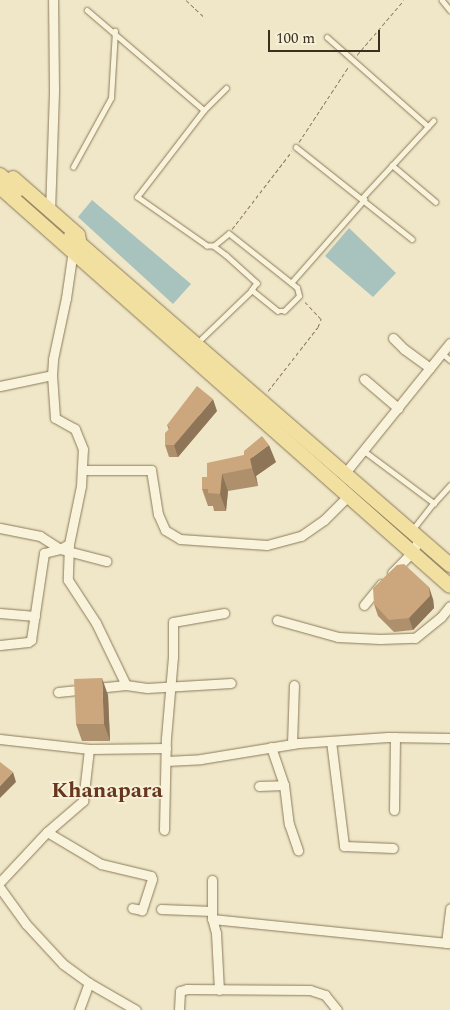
<!DOCTYPE html>
<html>
<head>
<meta charset="utf-8">
<style>
	body { margin:0 }
	#map { position:relative; width:450px; height:1010px; overflow:hidden; background:#efe7c7; font-family:Spectral,serif }
	div>[style] { position:absolute }
	.water>* { inset:0; background:#a8c2be }
	.path>* { height:1px; margin-top:-0.5px; transform-origin:0; background:repeating-linear-gradient(90deg,#8b7a5c 0 4px,transparent 0 6.5px) }
	.roads { filter:drop-shadow(0 0 1px #8b7a5c) drop-shadow(0 0 1px #8b7a5c) }
	.lane>* { height:4.5px; margin:-2.25px; padding:0 2.25px; transform-origin:2.25px; border-radius:2.25px; background:#f9f3db }
	.street>* { height:9px; margin:-4.5px; padding:0 4.5px; transform-origin:4.5px; border-radius:4.5px; background:#f9f3db }
	.primary>* { height:14px; margin:-7px; padding:0 7px; transform-origin:7px; border-radius:7px; background:#f1e0a0 }
	.wall>* { inset:0; background:#af906c }
	.shaded-wall>* { inset:0; background:#8f7558 }
	.building>* { inset:0; background:#cca77d }
	span { translate:-50% -50%; white-space:nowrap; text-align:center; line-height:1.15; -webkit-text-stroke:4px #f6f0d7; paint-order:stroke }
	.district-label { font-size:22px; color:#67361f; font-weight:700 }
	.scale { position:absolute; left:268px; top:30px; width:112px; height:22px; box-sizing:border-box; border:2px solid #3b3020; border-top:0; padding-left:6px; font-size:15px; line-height:18px; white-space:nowrap; color:#3b3020; -webkit-text-stroke:4px #f6f0d7; paint-order:stroke }
</style>
</head>
<body>
<div id="map">
	<div class="water">
		<i style="clip-path:polygon(92px 200px,191px 284px,173px 304px,78px 217px)"></i>
		<i style="clip-path:polygon(349px 228px,396px 273px,373px 297px,325px 256px)"></i>
	</div>
	<div class="path">
		<i style="left:186px;top:0;width:25px;rotate:43deg"></i>
		<i style="left:357px;top:55px;width:72px;rotate:-49.5deg"></i>
		<i style="left:299px;top:142px;width:91px;rotate:-56.7deg"></i>
		<i style="left:232px;top:229px;width:98px;rotate:-52.4deg"></i>
		<i style="left:268px;top:391px;width:81px;rotate:-52deg"></i>
		<i style="left:318px;top:327px;width:9px;rotate:-69deg"></i>
		<i style="left:321px;top:319px;width:26px;rotate:-133deg"></i>
	</div>
	<div class="roads">
		<div class="lane">
			<i style="left:442px;top:0;width:13px;rotate:51deg"></i>
			<i style="left:87px;top:10px;width:154px;rotate:40.5deg"></i>
			<i style="left:327px;top:37px;width:135px;rotate:41.4deg"></i>
			<i style="left:296px;top:147px;width:148px;rotate:38.4deg"></i>
			<i style="left:392px;top:165px;width:57px;rotate:40.1deg"></i>
			<i style="left:73px;top:167px;width:79px;rotate:-61.2deg"></i>
			<i style="left:111px;top:98px;width:67px;rotate:-86.6deg"></i>
			<i style="left:362px;top:198px;width:105px;rotate:-47.3deg"></i>
			<i style="left:214px;top:246px;width:15px;rotate:37deg"></i>
			<i style="left:226px;top:255px;width:42px;rotate:42.1deg"></i>
			<i style="left:257px;top:283px;width:9px;rotate:126deg"></i>
			<i style="left:291px;top:283px;width:111px;rotate:-48.7deg"></i>
			<i style="left:198px;top:342px;width:75px;rotate:-43.9deg"></i>
			<i style="left:252px;top:290px;width:33px;rotate:39deg"></i>
			<i style="left:278px;top:311px;width:6px"></i>
			<i style="left:284px;top:311px;width:21px;rotate:-45deg"></i>
			<i style="left:299px;top:296px;width:8px;rotate:-104deg"></i>
			<i style="left:297px;top:288px;width:87px;rotate:-141.5deg"></i>
			<i style="left:229px;top:234px;width:19px;rotate:141deg"></i>
			<i style="left:214px;top:246px;width:7px;rotate:180deg"></i>
			<i style="left:207px;top:246px;width:85px;rotate:-145deg"></i>
			<i style="left:137px;top:197px;width:110px;rotate:-52.4deg"></i>
			<i style="left:204px;top:110px;width:31px;rotate:-45deg"></i>
			<i style="left:442px;top:353px;width:11px;rotate:41deg"></i>
			<i style="left:363px;top:450px;width:89px;rotate:36.7deg"></i>
			<i style="left:434px;top:503px;width:34px;rotate:128deg"></i>
			<i style="left:434px;top:503px;width:24px;rotate:-48deg"></i>
		</div>
		<div class="street">
			<i style="left:50px;top:212px;width:123px;rotate:-88.1deg"></i>
			<i style="left:54px;top:89px;width:89px;rotate:-90.6deg"></i>
			<i style="left:393px;top:338px;width:16px;rotate:45deg"></i>
			<i style="left:404px;top:349px;width:32px;rotate:36deg"></i>
			<i style="left:364px;top:379px;width:45px;rotate:40.5deg"></i>
			<i style="left:0;top:386px;width:53px;rotate:-11.9deg"></i>
			<i style="left:52px;top:375px;width:16px;rotate:-86deg"></i>
			<i style="left:53px;top:359px;width:62px;rotate:-78deg"></i>
			<i style="left:66px;top:298px;width:49px;rotate:-81.7deg"></i>
			<i style="left:82px;top:470px;width:69px"></i>
			<i style="left:151px;top:470px;width:45px;rotate:81deg"></i>
			<i style="left:158px;top:514px;width:17px;rotate:66deg"></i>
			<i style="left:165px;top:530px;width:17px;rotate:31deg"></i>
			<i style="left:180px;top:539px;width:87px;rotate:3.9deg"></i>
			<i style="left:267px;top:545px;width:35px;rotate:-15deg"></i>
			<i style="left:301px;top:536px;width:28px;rotate:-35deg"></i>
			<i style="left:324px;top:520px;width:34px;rotate:-45deg"></i>
			<i style="left:345px;top:473px;width:167px;rotate:-51.1deg"></i>
			<i style="left:0;top:528px;width:41px;rotate:11.3deg"></i>
			<i style="left:40px;top:536px;width:24px;rotate:33deg"></i>
			<i style="left:60px;top:549px;width:48px;rotate:14.6deg"></i>
			<i style="left:69px;top:544px;width:36px;rotate:92deg"></i>
			<i style="left:68px;top:580px;width:51px;rotate:56.9deg"></i>
			<i style="left:96px;top:623px;width:69px;rotate:64.2deg"></i>
			<i style="left:392px;top:573px;width:29px;rotate:-46deg"></i>
			<i style="left:412px;top:552px;width:16px;rotate:-60deg"></i>
			<i style="left:364px;top:605px;width:27px;rotate:-51deg"></i>
			<i style="left:0;top:613px;width:35px;rotate:5deg"></i>
			<i style="left:277px;top:620px;width:63px;rotate:15.6deg"></i>
			<i style="left:338px;top:637px;width:42px;rotate:2.7deg"></i>
			<i style="left:380px;top:639px;width:35px;rotate:-2deg"></i>
			<i style="left:415px;top:638px;width:33px;rotate:-39deg"></i>
			<i style="left:441px;top:617px;width:14px;rotate:-51deg"></i>
			<i style="left:0;top:645px;width:28px;rotate:-6deg"></i>
			<i style="left:28px;top:642px;width:4px;rotate:-34deg"></i>
			<i style="left:31px;top:640px;width:88px;rotate:-81.5deg"></i>
			<i style="left:44px;top:553px;width:16px;rotate:-14deg"></i>
			<i style="left:60px;top:549px;width:10px;rotate:-29deg"></i>
			<i style="left:69px;top:544px;width:59px;rotate:-78.3deg"></i>
			<i style="left:81px;top:486px;width:37px;rotate:-87deg"></i>
			<i style="left:83px;top:449px;width:22px;rotate:-112deg"></i>
			<i style="left:75px;top:429px;width:23px;rotate:-151deg"></i>
			<i style="left:55px;top:418px;width:43px;rotate:-94deg"></i>
			<i style="left:58px;top:692px;width:68px;rotate:-5.9deg"></i>
			<i style="left:126px;top:685px;width:21px;rotate:8deg"></i>
			<i style="left:147px;top:688px;width:84px;rotate:-3.4deg"></i>
			<i style="left:0;top:739px;width:90px;rotate:6.4deg"></i>
			<i style="left:89px;top:749px;width:77px;rotate:-0.7deg"></i>
			<i style="left:331px;top:741px;width:106px;rotate:82.9deg"></i>
			<i style="left:344px;top:846px;width:49px;rotate:2.3deg"></i>
			<i style="left:292px;top:744px;width:59px;rotate:-88.1deg"></i>
			<i style="left:271px;top:747px;width:40px;rotate:71.1deg"></i>
			<i style="left:284px;top:785px;width:39px;rotate:83deg"></i>
			<i style="left:289px;top:824px;width:28px;rotate:71deg"></i>
			<i style="left:166px;top:761px;width:35px;rotate:-3deg"></i>
			<i style="left:201px;top:759px;width:99px;rotate:-9.3deg"></i>
			<i style="left:299px;top:743px;width:89px;rotate:-3.9deg"></i>
			<i style="left:388px;top:737px;width:62px;rotate:0.9deg"></i>
			<i style="left:259px;top:786px;width:25px;rotate:-2deg"></i>
			<i style="left:394px;top:810px;width:73px;rotate:-89.2deg"></i>
			<i style="left:164px;top:830px;width:92px;rotate:-88.8deg"></i>
			<i style="left:166px;top:738px;width:81px;rotate:-85.1deg"></i>
			<i style="left:173px;top:657px;width:35px;rotate:-90deg"></i>
			<i style="left:173px;top:622px;width:52px;rotate:-10deg"></i>
			<i style="left:47px;top:832px;width:63px;rotate:30.7deg"></i>
			<i style="left:101px;top:864px;width:51px;rotate:13.5deg"></i>
			<i style="left:151px;top:876px;width:3px;rotate:72deg"></i>
			<i style="left:152px;top:879px;width:33px;rotate:108deg"></i>
			<i style="left:142px;top:910px;width:10px;rotate:-169deg"></i>
			<i style="left:212px;top:880px;width:38px;rotate:90deg"></i>
			<i style="left:212px;top:918px;width:16px;rotate:75deg"></i>
			<i style="left:216px;top:933px;width:57px;rotate:87deg"></i>
			<i style="left:0;top:882px;width:69px;rotate:-46.8deg"></i>
			<i style="left:47px;top:832px;width:48px;rotate:-40.7deg"></i>
			<i style="left:83px;top:801px;width:52px;rotate:-83.4deg"></i>
			<i style="left:0;top:888px;width:44px;rotate:54.2deg"></i>
			<i style="left:26px;top:924px;width:54px;rotate:47.2deg"></i>
			<i style="left:63px;top:964px;width:32px;rotate:36deg"></i>
			<i style="left:89px;top:983px;width:54px;rotate:29.9deg"></i>
			<i style="left:161px;top:909px;width:51px;rotate:2.2deg"></i>
			<i style="left:212px;top:919px;width:239px;rotate:5.8deg"></i>
			<i style="left:446px;top:943px;width:35px;rotate:-83deg"></i>
			<i style="left:79px;top:1010px;width:29px;rotate:-70deg"></i>
			<i style="left:179px;top:1010px;width:19px;rotate:-87deg"></i>
			<i style="left:180px;top:991px;width:7px;rotate:-16deg"></i>
			<i style="left:187px;top:989px;width:123px;rotate:0.5deg"></i>
			<i style="left:310px;top:990px;width:16px;rotate:18deg"></i>
			<i style="left:325px;top:995px;width:19px;rotate:51deg"></i>
		</div>
		<div class="primary">
			<i style="left:0;top:175px;width:23px;rotate:41deg"></i>
			<i style="left:13px;top:178px;width:86px;rotate:41.2deg"></i>
			<i style="left:78px;top:235px;width:5px;rotate:79deg"></i>
			<i style="left:0;top:187px;width:601px;rotate:41.56deg"></i>
			<i style="left:71px;top:236px;width:502px;rotate:40.96deg"></i>
		</div>
	</div>
	<div class="wall">
		<i style="clip-path:polygon(217px 411px,178px 457px,169px 457px,165px 445px,169px 430px,167px 425px)"></i>
		<i style="clip-path:polygon(244px 455px,276px 462px,256px 476px,258px 486px,228px 491px,226px 511px,214px 511px,213px 506px,208px 506px,202px 489px,207px 477px)"></i>
		<i style="clip-path:polygon(433px 599px,434px 608px,413px 630px,394px 632px,378px 616px,374px 604px)"></i>
		<i style="clip-path:polygon(108px 695px,110px 741px,82px 741px,76px 724px)"></i>
	</div>
	<div class="shaded-wall">
		<i style="clip-path:polygon(213px 399px,217px 411px,178px 457px,174px 445px)"></i>
		<i style="clip-path:polygon(269px 445px,276px 462px,256px 476px,258px 486px,252px 468px,250px 459px)"></i>
		<i style="clip-path:polygon(222px 474px,228px 491px,226px 511px,220px 494px)"></i>
		<i style="clip-path:polygon(429px 587px,433px 599px,434px 608px,413px 630px,409px 618px)"></i>
		<i style="clip-path:polygon(102px 678px,108px 695px,110px 741px,104px 724px)"></i>
		<i style="clip-path:polygon(13px 772px,16px 782px,0 798px,0 786px)"></i>
	</div>
	<div class="building">
		<i style="clip-path:polygon(197px 386px,213px 399px,174px 445px,165px 445px,165px 433px,170px 428px,167px 425px)"></i>
		<i style="clip-path:polygon(262px 436px,269px 445px,250px 459px,252px 468px,222px 474px,220px 494px,208px 493px,208px 489px,202px 489px,202px 477px,207px 477px,207px 463px,244px 455px,244px 451px)"></i>
		<i style="clip-path:polygon(404px 564px,429px 587px,430px 596px,409px 618px,389px 620px,374px 604px,373px 588px,397px 565px)"></i>
		<i style="clip-path:polygon(102px 678px,104px 724px,76px 724px,74px 679px)"></i>
		<i style="clip-path:polygon(0 762px,13px 772px,0 786px)"></i>
	</div>
	<div class="district-label">
		<span style="left:107px;top:791px">Khanapara</span>
	</div>
	<div class="scale">100 m</div>
</div>
</body>
</html>
